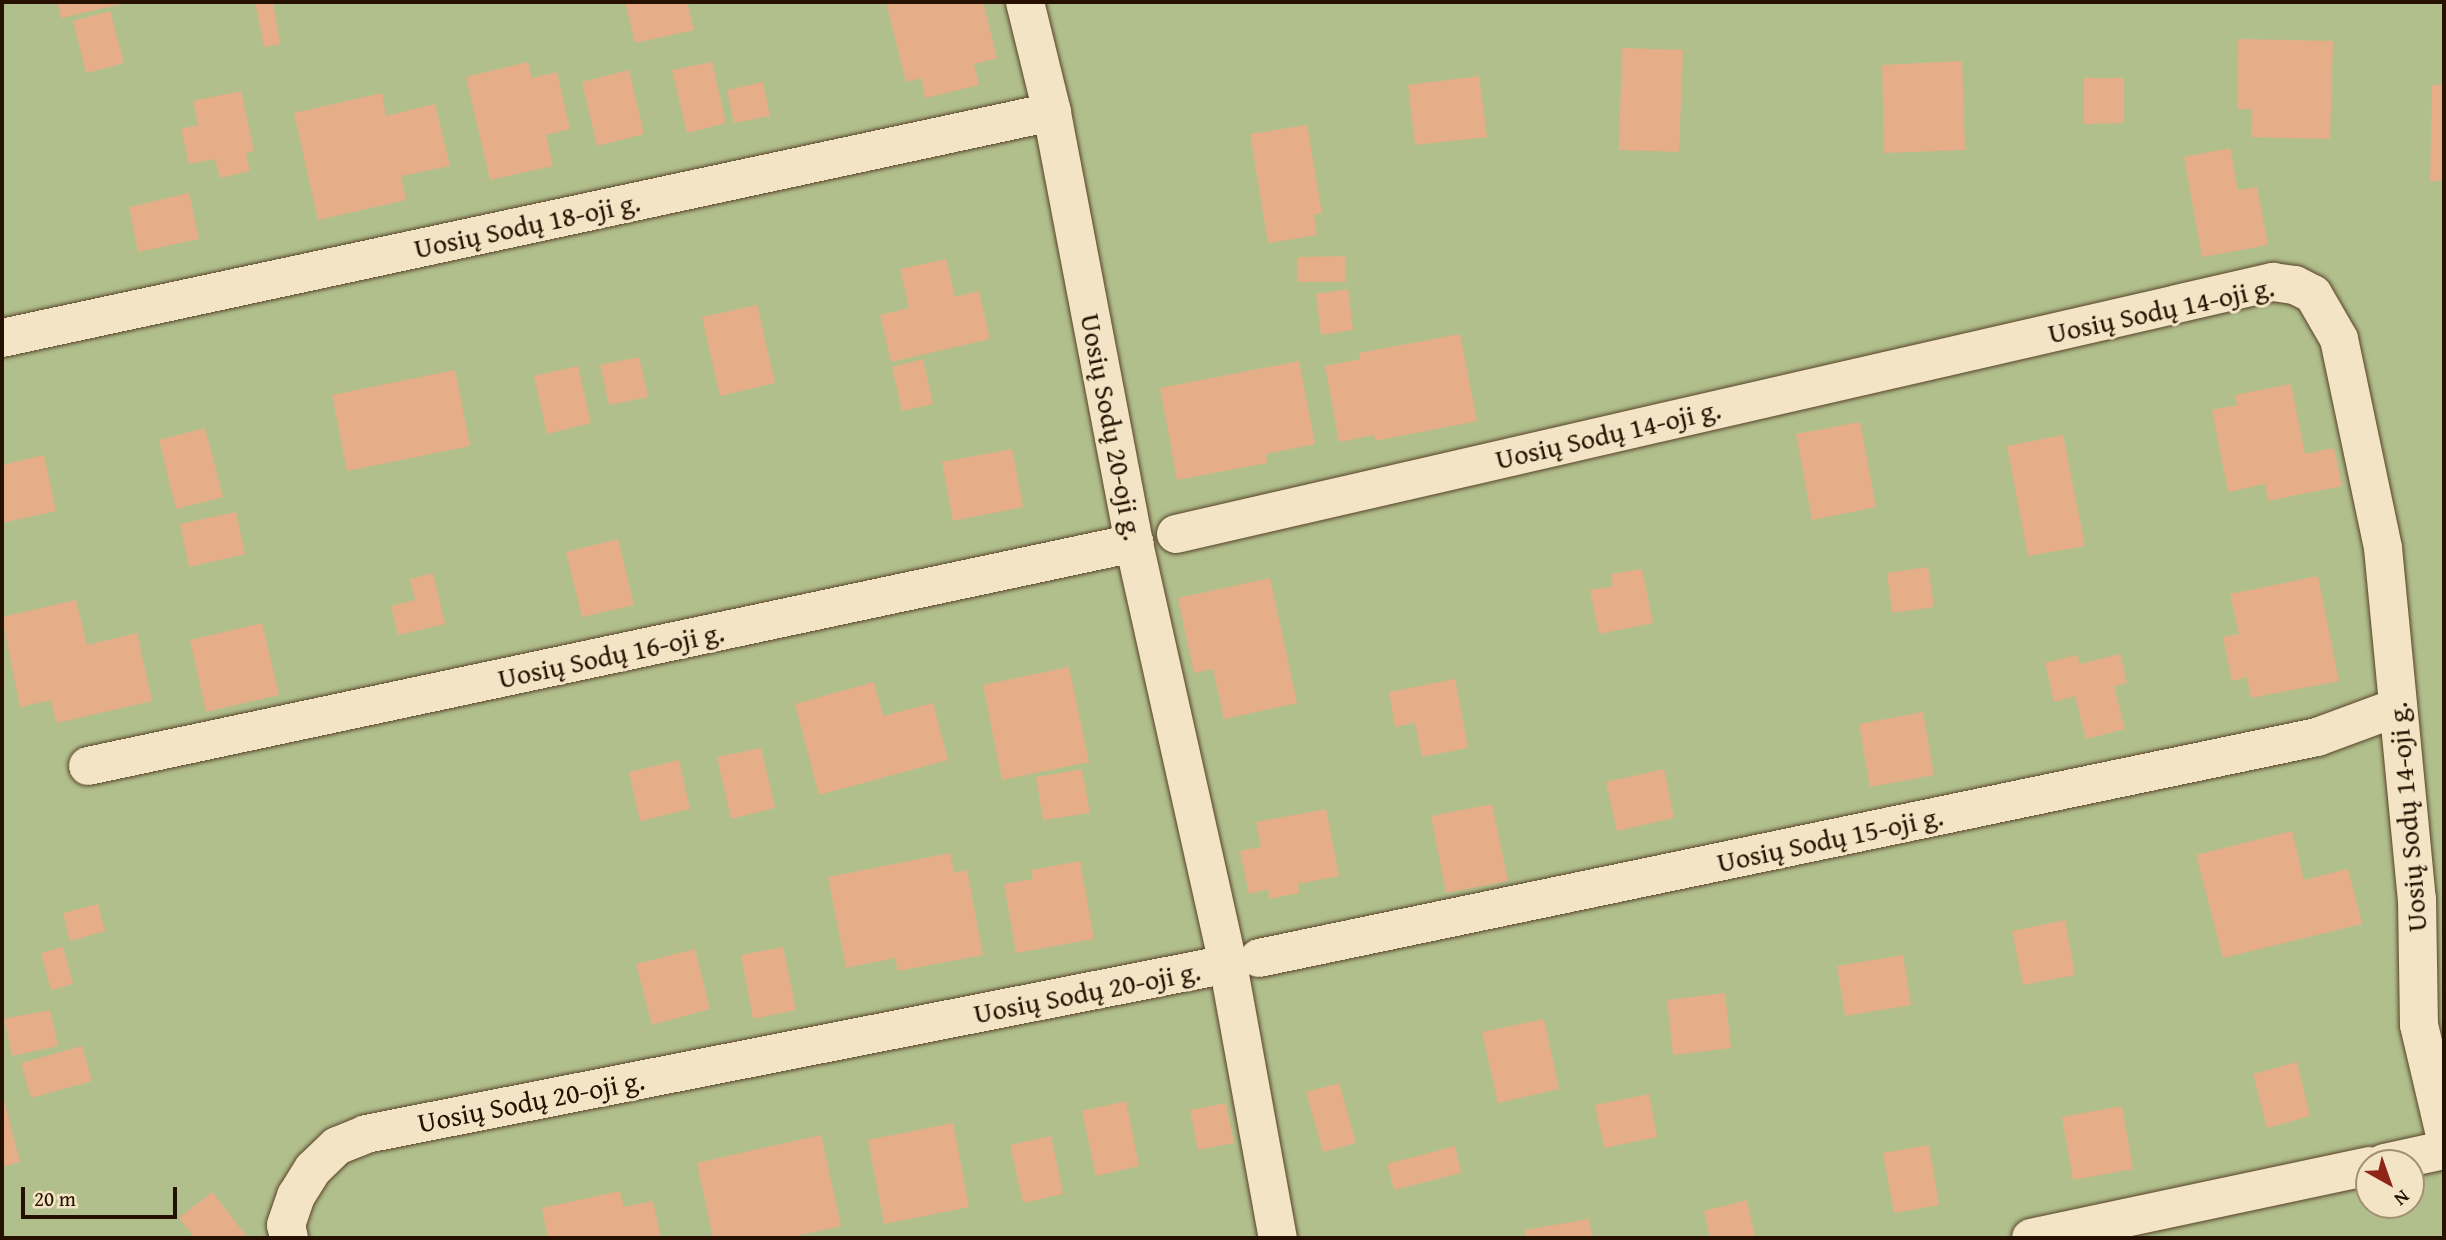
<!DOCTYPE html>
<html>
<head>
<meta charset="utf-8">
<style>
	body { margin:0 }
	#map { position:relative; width:2446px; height:1240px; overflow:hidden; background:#ecd6a6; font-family:"Gentium Book Plus",serif }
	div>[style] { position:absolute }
	.green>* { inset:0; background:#b1bf8c }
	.building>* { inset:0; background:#e5ae89 }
	.roads { filter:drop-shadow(0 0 2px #58422a) drop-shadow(0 0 2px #58422a) }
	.minor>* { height:38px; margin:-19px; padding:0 19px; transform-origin:19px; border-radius:19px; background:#f3e4c5 }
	span { translate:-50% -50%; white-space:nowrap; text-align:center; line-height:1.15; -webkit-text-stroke:6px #f3e4c5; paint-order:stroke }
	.street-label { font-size:28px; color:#261100 }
	.frame { position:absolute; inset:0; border:4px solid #261100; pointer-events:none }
	.north { position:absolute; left:2355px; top:1149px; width:70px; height:70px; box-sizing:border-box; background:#f3e4c5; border:2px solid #a19076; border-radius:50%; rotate:140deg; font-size:19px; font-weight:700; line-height:28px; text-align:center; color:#261100 }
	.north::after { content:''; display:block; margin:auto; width:24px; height:32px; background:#8f2418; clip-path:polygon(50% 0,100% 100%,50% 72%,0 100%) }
	.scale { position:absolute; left:21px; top:1187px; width:156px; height:32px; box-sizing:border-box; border:4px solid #261100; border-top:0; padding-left:9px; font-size:21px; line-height:24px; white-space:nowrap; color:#261100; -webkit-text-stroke:5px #f3e4c5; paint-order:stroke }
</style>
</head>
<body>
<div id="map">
	<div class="green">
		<i style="clip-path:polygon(evenodd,2px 2px,2444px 2px,2444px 1238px,2px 1238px,2px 2px,2369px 1163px,2411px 1163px,2411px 1205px,2369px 1205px,2369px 1163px)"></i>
	</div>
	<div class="building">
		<i style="clip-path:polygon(57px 2px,126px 2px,126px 3px,61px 18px)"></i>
		<i style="clip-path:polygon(255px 2px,273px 2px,280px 44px,264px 47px)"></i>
		<i style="clip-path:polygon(625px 2px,687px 2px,694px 30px,635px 43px)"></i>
		<i style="clip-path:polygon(886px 2px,983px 2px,997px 58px,974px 64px,979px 85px,925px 98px,921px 78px,906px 82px)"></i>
		<i style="clip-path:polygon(110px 11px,124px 63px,86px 73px,73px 21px)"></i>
		<i style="clip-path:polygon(2238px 39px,2333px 41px,2330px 139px,2251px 137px,2252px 109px,2237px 109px)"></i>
		<i style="clip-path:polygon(1622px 48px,1683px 50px,1679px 152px,1619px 150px)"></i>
		<i style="clip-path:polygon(1962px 61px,1965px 150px,1884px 153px,1882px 65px)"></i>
		<i style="clip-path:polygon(528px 62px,532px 78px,557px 72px,570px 129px,546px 135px,553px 166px,490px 180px,466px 77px)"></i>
		<i style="clip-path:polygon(712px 62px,726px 123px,687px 133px,672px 70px)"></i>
		<i style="clip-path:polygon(629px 70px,644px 134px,597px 146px,582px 82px)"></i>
		<i style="clip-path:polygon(1479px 76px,1487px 137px,1415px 145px,1408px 85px)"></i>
		<i style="clip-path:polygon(2084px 78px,2124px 78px,2124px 123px,2084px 124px)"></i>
		<i style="clip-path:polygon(763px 82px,770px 116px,734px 123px,727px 90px)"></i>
		<i style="clip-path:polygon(2432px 85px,2444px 85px,2444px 181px,2430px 181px)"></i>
		<i style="clip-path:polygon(241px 91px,254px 151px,246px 153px,250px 171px,220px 178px,215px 159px,189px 164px,181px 129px,198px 125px,193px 101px)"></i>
		<i style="clip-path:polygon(382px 93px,386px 116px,435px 104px,450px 166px,401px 176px,406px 200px,318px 220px,294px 113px)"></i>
		<i style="clip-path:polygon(1307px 125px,1322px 213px,1314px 215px,1317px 235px,1268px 243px,1250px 134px)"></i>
		<i style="clip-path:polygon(2230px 148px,2238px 190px,2257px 187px,2268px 245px,2202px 257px,2184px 157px)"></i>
		<i style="clip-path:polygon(189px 193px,199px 239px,138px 252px,129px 207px)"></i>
		<i style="clip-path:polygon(1346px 256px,1346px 282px,1297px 282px,1298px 257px)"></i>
		<i style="clip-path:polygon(946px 259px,955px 297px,979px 291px,990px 339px,891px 362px,880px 315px,909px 308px,900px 269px)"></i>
		<i style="clip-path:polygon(1348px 289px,1353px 330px,1321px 335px,1316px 294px)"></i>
		<i style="clip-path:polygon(757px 305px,775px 383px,720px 396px,702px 317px)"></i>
		<i style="clip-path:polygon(1460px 334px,1477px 421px,1375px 441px,1374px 435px,1339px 442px,1325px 366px,1360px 359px,1359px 353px)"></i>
		<i style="clip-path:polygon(639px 357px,648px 397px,609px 405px,600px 365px)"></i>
		<i style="clip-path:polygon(923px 359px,933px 404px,902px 411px,892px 367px)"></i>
		<i style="clip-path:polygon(1299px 361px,1315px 444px,1266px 454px,1267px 463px,1177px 480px,1160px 388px)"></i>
		<i style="clip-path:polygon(578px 366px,591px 423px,547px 434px,534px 376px)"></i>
		<i style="clip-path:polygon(455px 370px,470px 446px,347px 471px,332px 395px)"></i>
		<i style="clip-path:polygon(2291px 384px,2305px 454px,2334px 448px,2342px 486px,2268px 501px,2265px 484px,2228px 492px,2212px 410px,2237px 405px,2235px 395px)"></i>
		<i style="clip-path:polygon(1860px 422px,1876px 507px,1812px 520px,1796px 434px)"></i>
		<i style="clip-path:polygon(205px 428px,223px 497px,176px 509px,159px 440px)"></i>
		<i style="clip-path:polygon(2063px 435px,2085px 546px,2028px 556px,2007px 446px)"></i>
		<i style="clip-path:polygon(1012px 449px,1023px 507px,953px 521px,942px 462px)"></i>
		<i style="clip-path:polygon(44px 455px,56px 511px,2px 523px,2px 465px)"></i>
		<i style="clip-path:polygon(236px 512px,245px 554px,189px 567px,180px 524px)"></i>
		<i style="clip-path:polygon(618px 539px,634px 605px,582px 617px,566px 552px)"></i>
		<i style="clip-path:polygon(1928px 567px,1934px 607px,1892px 613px,1887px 573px)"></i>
		<i style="clip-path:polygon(1642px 569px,1653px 623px,1599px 634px,1590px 590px,1613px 586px,1611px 574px)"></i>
		<i style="clip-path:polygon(433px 573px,445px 624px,398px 635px,391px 606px,415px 600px,410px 579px)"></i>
		<i style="clip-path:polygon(2318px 576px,2339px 681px,2251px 698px,2247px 677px,2232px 681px,2223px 637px,2239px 634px,2230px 594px)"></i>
		<i style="clip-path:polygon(1270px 578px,1297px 703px,1224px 719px,1213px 669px,1194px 673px,1178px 598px)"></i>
		<i style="clip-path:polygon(76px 600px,87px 645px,137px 633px,152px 701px,56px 723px,51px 700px,20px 707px,2px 617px)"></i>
		<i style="clip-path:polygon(262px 623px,279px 695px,206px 712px,190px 640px)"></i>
		<i style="clip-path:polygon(2120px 654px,2127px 683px,2114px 686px,2125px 729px,2086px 739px,2075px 696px,2054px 702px,2045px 663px,2077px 655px,2080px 664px)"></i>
		<i style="clip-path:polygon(1069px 667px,1089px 762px,1002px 780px,983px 685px)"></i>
		<i style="clip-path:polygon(1455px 679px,1468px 748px,1422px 757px,1415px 723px,1395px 727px,1389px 692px)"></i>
		<i style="clip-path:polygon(874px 682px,883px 716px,933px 703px,948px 760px,819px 795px,795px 704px)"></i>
		<i style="clip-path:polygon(1923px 712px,1934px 775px,1870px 787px,1859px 724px)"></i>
		<i style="clip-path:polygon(761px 748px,775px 808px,731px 819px,717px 757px)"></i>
		<i style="clip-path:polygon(679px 760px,690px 809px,640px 821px,629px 772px)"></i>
		<i style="clip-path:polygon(1082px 769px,1090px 813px,1043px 820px,1036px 777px)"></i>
		<i style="clip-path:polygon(1664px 769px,1674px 818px,1617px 831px,1606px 782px)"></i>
		<i style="clip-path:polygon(1492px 804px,1508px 881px,1446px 893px,1431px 816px)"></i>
		<i style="clip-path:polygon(1326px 809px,1339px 876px,1298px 884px,1299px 893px,1269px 899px,1268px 889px,1249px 894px,1240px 851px,1261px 847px,1256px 822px)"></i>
		<i style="clip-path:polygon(2292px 831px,2304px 880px,2348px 869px,2362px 924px,2223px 958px,2196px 855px)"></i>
		<i style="clip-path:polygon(950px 853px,954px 873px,967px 870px,983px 955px,898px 971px,895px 958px,846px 968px,828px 877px)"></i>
		<i style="clip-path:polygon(1080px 861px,1094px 939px,1016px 953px,1004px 884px,1033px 879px,1031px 870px)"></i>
		<i style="clip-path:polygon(98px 904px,105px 931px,70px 941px,63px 913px)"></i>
		<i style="clip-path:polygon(2065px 920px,2075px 975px,2023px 985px,2012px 931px)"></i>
		<i style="clip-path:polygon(63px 947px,73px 984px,51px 990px,41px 953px)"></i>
		<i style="clip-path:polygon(783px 947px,796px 1010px,753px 1019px,741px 955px)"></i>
		<i style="clip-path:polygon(695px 949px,710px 1009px,652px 1025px,636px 964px)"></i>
		<i style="clip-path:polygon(1903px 955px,1911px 1005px,1845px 1016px,1837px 966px)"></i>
		<i style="clip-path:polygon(1725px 993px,1731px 1048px,1673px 1055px,1667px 1000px)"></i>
		<i style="clip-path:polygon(50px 1010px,58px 1046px,12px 1056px,4px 1019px)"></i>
		<i style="clip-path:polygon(1544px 1019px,1559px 1089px,1498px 1103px,1482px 1032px)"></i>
		<i style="clip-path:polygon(82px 1046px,92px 1081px,31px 1098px,21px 1063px)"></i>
		<i style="clip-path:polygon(2297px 1062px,2310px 1116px,2267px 1128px,2253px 1074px)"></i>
		<i style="clip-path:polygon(1339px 1083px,1356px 1143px,1323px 1152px,1306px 1092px)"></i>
		<i style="clip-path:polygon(1649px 1094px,1657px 1137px,1604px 1148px,1595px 1105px)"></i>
		<i style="clip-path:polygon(3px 1096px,20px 1162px,2px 1167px,2px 1097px)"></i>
		<i style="clip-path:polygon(1126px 1101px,1139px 1166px,1096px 1176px,1082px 1111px)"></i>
		<i style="clip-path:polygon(1226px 1103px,1234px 1143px,1198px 1150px,1190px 1110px)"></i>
		<i style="clip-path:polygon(2122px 1106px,2133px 1169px,2073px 1180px,2062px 1117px)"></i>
		<i style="clip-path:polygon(953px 1123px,969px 1207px,884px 1224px,868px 1140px)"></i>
		<i style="clip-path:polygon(821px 1135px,841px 1226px,787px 1238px,713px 1238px,697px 1163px)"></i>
		<i style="clip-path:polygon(1051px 1136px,1063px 1194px,1023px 1203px,1010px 1145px)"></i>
		<i style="clip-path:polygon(1929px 1145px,1939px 1205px,1894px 1213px,1883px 1153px)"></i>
		<i style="clip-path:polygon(1455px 1146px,1461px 1173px,1394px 1190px,1387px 1164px)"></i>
		<i style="clip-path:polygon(620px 1191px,624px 1207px,653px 1201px,661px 1238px,548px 1238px,542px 1208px)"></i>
		<i style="clip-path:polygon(212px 1192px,248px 1238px,195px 1238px,179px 1218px)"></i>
		<i style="clip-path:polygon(1747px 1200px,1755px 1238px,1710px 1238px,1704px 1211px)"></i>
		<i style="clip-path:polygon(1589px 1219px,1592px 1238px,1526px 1238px,1525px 1230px)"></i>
	</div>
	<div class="roads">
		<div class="minor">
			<i style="left:2px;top:338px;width:1074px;rotate:-12.15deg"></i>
			<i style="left:1176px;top:534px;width:1126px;rotate:-12.94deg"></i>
			<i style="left:2273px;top:282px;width:22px;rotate:8deg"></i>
			<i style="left:2295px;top:285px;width:20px;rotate:27deg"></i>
			<i style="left:2313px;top:294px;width:52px;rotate:60deg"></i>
			<i style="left:2339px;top:339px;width:214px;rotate:78.1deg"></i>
			<i style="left:2383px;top:548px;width:353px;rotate:84.5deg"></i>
			<i style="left:2417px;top:899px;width:126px;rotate:89.1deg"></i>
			<i style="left:2419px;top:1025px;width:109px;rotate:76.7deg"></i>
			<i style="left:88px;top:766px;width:1070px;rotate:-12.03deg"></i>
			<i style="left:1259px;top:958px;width:1081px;rotate:-11.8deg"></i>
			<i style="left:2317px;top:737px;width:86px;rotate:-20.3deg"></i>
			<i style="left:1228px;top:964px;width:279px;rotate:79.7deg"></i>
			<i style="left:2384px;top:1163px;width:61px;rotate:-12.2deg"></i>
			<i style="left:289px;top:1238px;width:13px;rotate:-103deg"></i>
			<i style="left:286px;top:1225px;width:31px;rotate:-71deg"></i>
			<i style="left:296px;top:1196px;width:32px;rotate:-58deg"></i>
			<i style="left:313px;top:1169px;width:33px;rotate:-44deg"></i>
			<i style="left:337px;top:1146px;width:31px;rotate:-22deg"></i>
			<i style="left:366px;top:1134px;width:879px;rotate:-11.16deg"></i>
			<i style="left:1228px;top:964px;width:431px;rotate:-102.6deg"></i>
			<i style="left:1134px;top:543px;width:439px;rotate:-100.8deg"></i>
			<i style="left:1052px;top:112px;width:113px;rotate:-103.8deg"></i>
			<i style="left:2031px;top:1238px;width:346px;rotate:-12deg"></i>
		</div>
	</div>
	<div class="street-label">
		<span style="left:527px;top:225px;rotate:-12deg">Uosių Sodų 18-oji g.</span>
		<span style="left:2161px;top:310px;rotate:-12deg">Uosių Sodų 14-oji g.</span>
		<span style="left:1112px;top:427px;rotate:79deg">Uosių Sodų 20-oji g.</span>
		<span style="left:1608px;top:434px;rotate:-13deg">Uosių Sodų 14-oji g.</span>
		<span style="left:611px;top:655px;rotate:-12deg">Uosių Sodų 16-oji g.</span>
		<span style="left:2407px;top:817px;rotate:-95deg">Uosių Sodų 14-oji g.</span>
		<span style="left:1830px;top:839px;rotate:-12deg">Uosių Sodų 15-oji g.</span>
		<span style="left:1087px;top:992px;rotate:-11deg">Uosių Sodų 20-oji g.</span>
		<span style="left:531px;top:1101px;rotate:-11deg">Uosių Sodų 20-oji g.</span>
	</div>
	<div class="frame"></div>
	<div class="north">N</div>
	<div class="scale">20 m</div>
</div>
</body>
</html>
